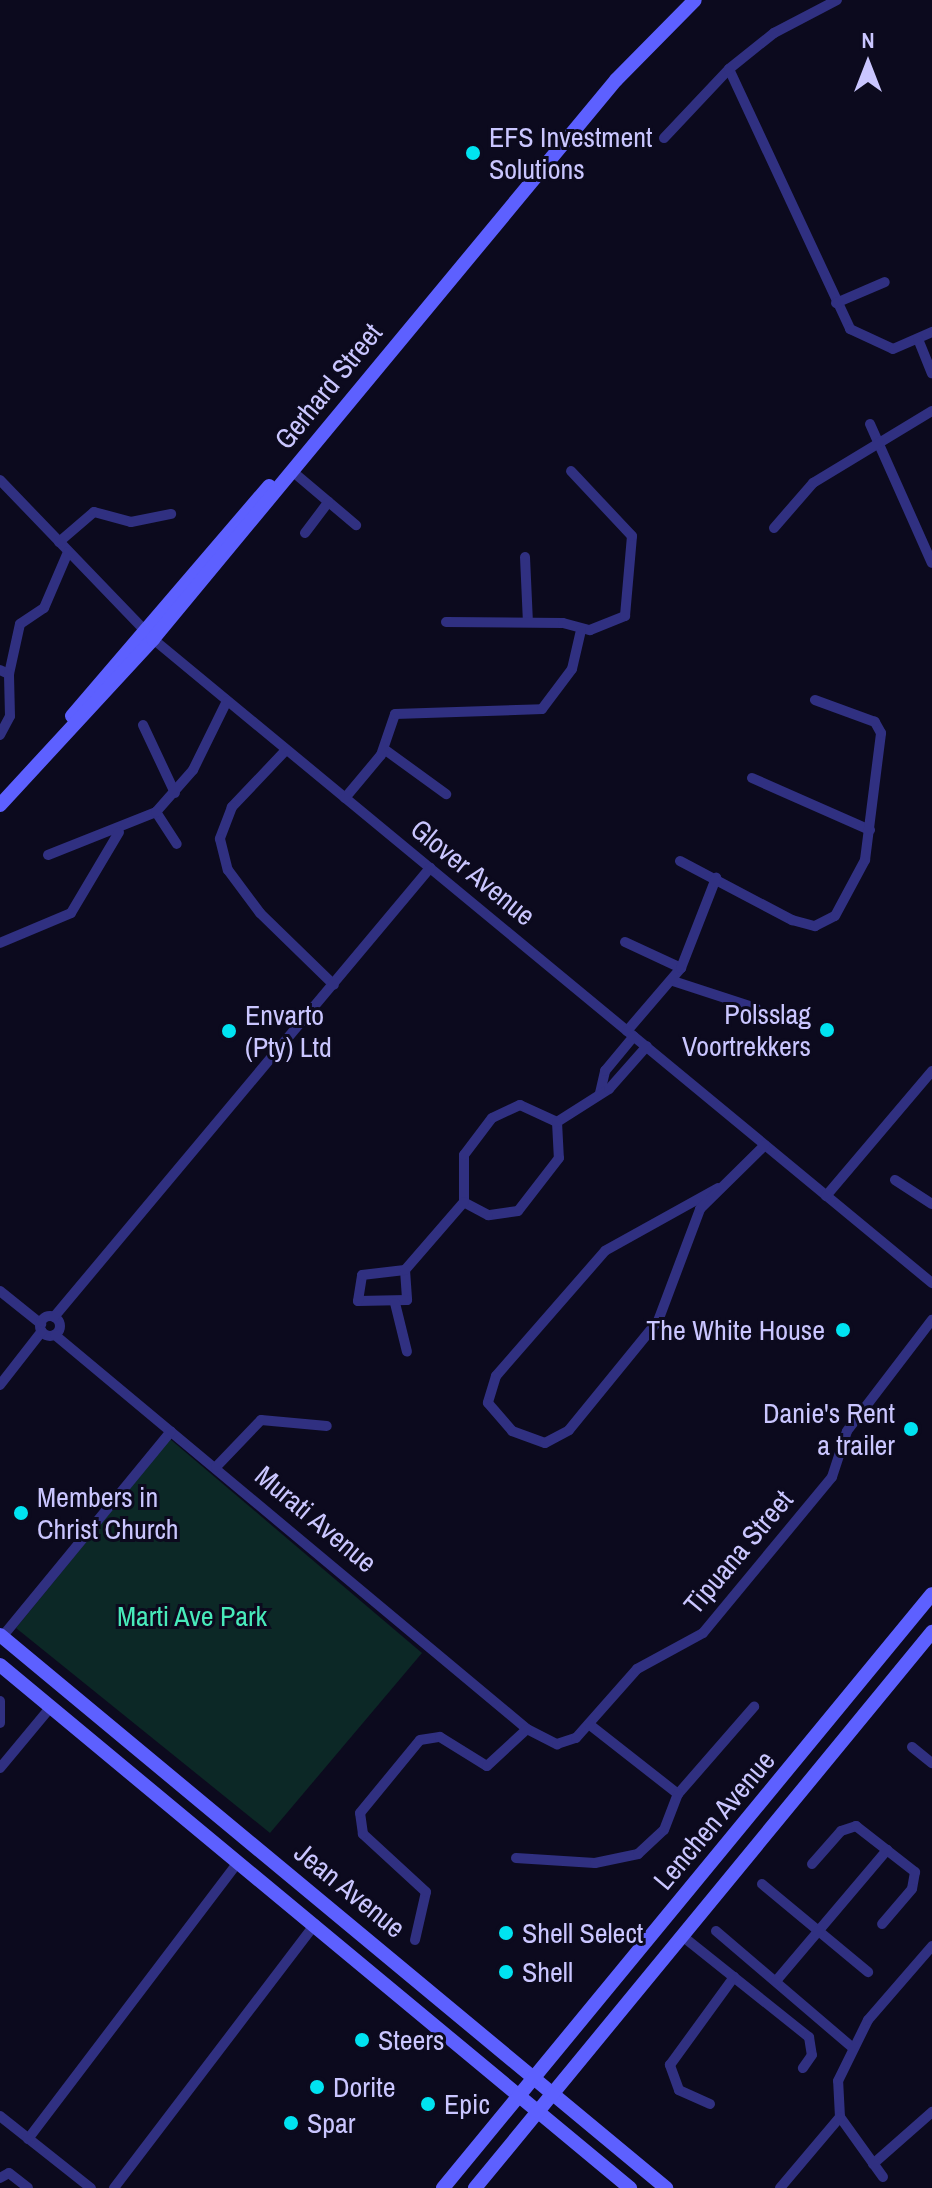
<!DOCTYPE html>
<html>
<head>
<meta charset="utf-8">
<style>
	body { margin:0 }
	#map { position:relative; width:932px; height:2188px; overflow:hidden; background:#0c0a1e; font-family:"Archivo Narrow",sans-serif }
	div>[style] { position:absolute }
	.green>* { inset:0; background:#0c2826 }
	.street>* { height:10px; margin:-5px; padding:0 5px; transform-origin:5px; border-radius:5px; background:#303081 }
	.street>.ring { margin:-5px; padding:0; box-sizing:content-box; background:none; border:10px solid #303081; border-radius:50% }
	.secondary>* { height:14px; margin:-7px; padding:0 7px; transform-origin:7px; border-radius:7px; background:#5d60ff }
	.dots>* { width:22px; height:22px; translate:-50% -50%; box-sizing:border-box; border:4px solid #0c0a1e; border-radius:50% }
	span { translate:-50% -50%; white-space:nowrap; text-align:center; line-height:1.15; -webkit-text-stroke:6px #0c0a1e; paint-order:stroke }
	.poi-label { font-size:28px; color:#cac6ff }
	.left { translate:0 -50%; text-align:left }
	.right { translate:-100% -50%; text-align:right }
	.street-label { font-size:28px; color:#cac6ff }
	.park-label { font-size:28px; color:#48eaba }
	.north { position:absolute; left:828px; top:24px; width:80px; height:80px; -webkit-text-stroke:6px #0c0a1e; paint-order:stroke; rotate:0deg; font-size:22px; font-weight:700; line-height:32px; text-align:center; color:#cac6ff }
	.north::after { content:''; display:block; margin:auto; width:28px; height:36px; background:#cac6ff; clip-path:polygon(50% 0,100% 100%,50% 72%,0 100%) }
</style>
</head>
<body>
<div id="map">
	<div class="green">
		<i style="clip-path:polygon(170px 1439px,422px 1653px,270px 1833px,16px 1628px)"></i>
	</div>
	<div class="street">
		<i style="left:729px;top:69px;width:287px;rotate:65deg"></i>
		<i style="left:850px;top:329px;width:47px;rotate:24.9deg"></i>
		<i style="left:893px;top:349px;width:43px;rotate:-23.6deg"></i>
		<i style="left:664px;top:138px;width:95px;rotate:-46.7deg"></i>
		<i style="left:729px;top:69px;width:58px;rotate:-38.7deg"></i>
		<i style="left:774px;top:33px;width:71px;rotate:-27.6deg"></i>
		<i style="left:836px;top:303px;width:53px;rotate:-23.2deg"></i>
		<i style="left:918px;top:339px;width:37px;rotate:68deg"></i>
		<i style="left:870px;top:424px;width:152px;rotate:66deg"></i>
		<i style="left:292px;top:471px;width:84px;rotate:40.2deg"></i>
		<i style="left:0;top:480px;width:221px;rotate:46.1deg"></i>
		<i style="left:153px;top:639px;width:1011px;rotate:39.58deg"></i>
		<i style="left:774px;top:528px;width:60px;rotate:-49.1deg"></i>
		<i style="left:813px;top:483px;width:139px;rotate:-31.2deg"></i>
		<i style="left:305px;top:533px;width:39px;rotate:-53deg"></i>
		<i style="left:59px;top:542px;width:46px;rotate:-40.6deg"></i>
		<i style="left:94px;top:512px;width:38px;rotate:15deg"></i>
		<i style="left:131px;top:522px;width:41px;rotate:-11.3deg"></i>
		<i style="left:525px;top:557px;width:65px;rotate:87.4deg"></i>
		<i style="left:446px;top:622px;width:117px;rotate:0.5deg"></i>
		<i style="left:563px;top:623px;width:28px;rotate:15deg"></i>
		<i style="left:590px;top:630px;width:38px;rotate:-22deg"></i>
		<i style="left:625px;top:616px;width:80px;rotate:-85deg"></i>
		<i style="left:632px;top:536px;width:89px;rotate:-133.2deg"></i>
		<i style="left:0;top:670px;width:10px;rotate:24deg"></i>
		<i style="left:9px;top:674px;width:51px;rotate:-77.6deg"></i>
		<i style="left:20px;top:624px;width:29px;rotate:-34deg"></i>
		<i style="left:44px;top:608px;width:61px;rotate:-66.8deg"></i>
		<i style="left:143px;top:725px;width:75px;rotate:64.8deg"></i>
		<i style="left:0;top:735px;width:21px;rotate:-62deg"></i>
		<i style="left:10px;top:716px;width:42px;rotate:-91.4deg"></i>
		<i style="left:384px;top:749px;width:77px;rotate:36deg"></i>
		<i style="left:286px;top:750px;width:79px;rotate:133.5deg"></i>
		<i style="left:232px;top:807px;width:34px;rotate:111deg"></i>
		<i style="left:220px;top:839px;width:32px;rotate:76deg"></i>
		<i style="left:228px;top:870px;width:54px;rotate:53.3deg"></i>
		<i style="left:260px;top:913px;width:103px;rotate:44.2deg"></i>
		<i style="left:752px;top:778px;width:129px;rotate:23.8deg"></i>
		<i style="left:345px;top:798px;width:56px;rotate:-50.1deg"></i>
		<i style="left:381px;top:755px;width:43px;rotate:-71.1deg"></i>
		<i style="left:395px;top:714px;width:147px;rotate:-1.9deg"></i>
		<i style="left:542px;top:709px;width:50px;rotate:-53.1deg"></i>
		<i style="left:572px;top:669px;width:40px;rotate:-77deg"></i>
		<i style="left:156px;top:812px;width:38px;rotate:57deg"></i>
		<i style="left:48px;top:855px;width:116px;rotate:-21.7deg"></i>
		<i style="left:156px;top:812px;width:56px;rotate:-48.6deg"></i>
		<i style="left:193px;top:770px;width:77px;rotate:-63.8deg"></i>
		<i style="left:680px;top:861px;width:127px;rotate:27.8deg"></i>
		<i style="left:792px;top:920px;width:24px;rotate:15deg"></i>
		<i style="left:815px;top:926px;width:22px;rotate:-27deg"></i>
		<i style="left:835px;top:916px;width:64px;rotate:-61.8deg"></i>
		<i style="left:865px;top:860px;width:128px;rotate:-82.8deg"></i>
		<i style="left:881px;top:733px;width:13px;rotate:-119deg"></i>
		<i style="left:875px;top:722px;width:64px;rotate:-159.9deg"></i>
		<i style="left:625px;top:942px;width:62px;rotate:24.9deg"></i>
		<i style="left:0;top:943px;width:77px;rotate:-22.9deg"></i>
		<i style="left:71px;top:913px;width:94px;rotate:-59.3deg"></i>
		<i style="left:673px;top:981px;width:87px;rotate:18deg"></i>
		<i style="left:627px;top:1031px;width:83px;rotate:-49.4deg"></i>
		<i style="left:681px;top:968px;width:97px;rotate:-68.7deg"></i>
		<i style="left:600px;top:1093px;width:23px;rotate:-77deg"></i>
		<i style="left:605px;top:1071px;width:45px;rotate:-50.4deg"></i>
		<i style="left:520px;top:1105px;width:41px;rotate:24.7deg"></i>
		<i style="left:557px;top:1122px;width:36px;rotate:87deg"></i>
		<i style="left:559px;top:1158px;width:67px;rotate:127.7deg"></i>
		<i style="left:518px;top:1211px;width:30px;rotate:172deg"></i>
		<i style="left:488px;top:1215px;width:27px;rotate:-152deg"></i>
		<i style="left:464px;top:1202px;width:47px;rotate:-90deg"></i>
		<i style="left:464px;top:1155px;width:46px;rotate:-52.9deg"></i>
		<i style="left:492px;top:1118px;width:31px;rotate:-25deg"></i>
		<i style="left:557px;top:1122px;width:62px;rotate:-32.4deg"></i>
		<i style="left:609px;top:1089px;width:57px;rotate:-48.5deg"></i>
		<i style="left:895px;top:1180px;width:44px;rotate:33deg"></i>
		<i style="left:718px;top:1188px;width:129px;rotate:150.9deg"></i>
		<i style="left:605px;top:1251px;width:166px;rotate:131.1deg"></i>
		<i style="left:496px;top:1376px;width:28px;rotate:107deg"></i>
		<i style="left:488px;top:1403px;width:37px;rotate:49deg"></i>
		<i style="left:512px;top:1431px;width:35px;rotate:20deg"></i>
		<i style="left:545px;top:1443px;width:27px;rotate:-28deg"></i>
		<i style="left:569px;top:1430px;width:141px;rotate:-50.8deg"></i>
		<i style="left:658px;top:1321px;width:120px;rotate:-69.4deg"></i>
		<i style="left:700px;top:1209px;width:91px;rotate:-44.6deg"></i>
		<i style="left:826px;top:1196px;width:164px;rotate:-49.7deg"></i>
		<i style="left:405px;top:1270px;width:30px;rotate:86deg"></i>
		<i style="left:407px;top:1300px;width:49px;rotate:178.8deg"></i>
		<i style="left:358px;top:1301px;width:26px;rotate:-81deg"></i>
		<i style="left:362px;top:1275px;width:43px;rotate:-6.6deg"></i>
		<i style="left:405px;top:1270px;width:90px;rotate:-49.1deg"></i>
		<i style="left:0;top:1291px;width:53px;rotate:38.8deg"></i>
		<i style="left:395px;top:1303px;width:50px;rotate:76.2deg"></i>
		<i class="ring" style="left:40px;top:1316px;width:10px;height:10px"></i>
		<i style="left:54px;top:1317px;width:586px;rotate:-50.06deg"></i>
		<i style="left:55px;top:1335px;width:615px;rotate:39.85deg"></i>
		<i style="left:527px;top:1729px;width:34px;rotate:27deg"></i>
		<i style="left:557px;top:1744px;width:20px;rotate:-18deg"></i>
		<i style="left:576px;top:1738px;width:92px;rotate:-48.5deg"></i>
		<i style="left:637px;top:1669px;width:75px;rotate:-28.6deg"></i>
		<i style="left:703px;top:1633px;width:202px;rotate:-50.4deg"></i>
		<i style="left:832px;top:1477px;width:48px;rotate:-71.9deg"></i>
		<i style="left:847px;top:1431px;width:140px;rotate:-52.6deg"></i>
		<i style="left:0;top:1385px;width:68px;rotate:-52.1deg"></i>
		<i style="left:216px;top:1467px;width:65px;rotate:-46.2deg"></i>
		<i style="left:261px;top:1420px;width:66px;rotate:5.2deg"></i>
		<i style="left:2px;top:1637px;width:266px;rotate:-50.6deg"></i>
		<i style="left:0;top:1701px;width:22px;rotate:90deg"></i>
		<i style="left:590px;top:1725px;width:112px;rotate:38.1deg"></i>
		<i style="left:678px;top:1794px;width:116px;rotate:-48.9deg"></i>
		<i style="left:912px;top:1747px;width:26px;rotate:39deg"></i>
		<i style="left:0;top:1768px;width:78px;rotate:-50.2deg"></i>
		<i style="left:516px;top:1858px;width:79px;rotate:3.6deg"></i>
		<i style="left:595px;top:1863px;width:44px;rotate:-11.8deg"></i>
		<i style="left:638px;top:1854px;width:35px;rotate:-43deg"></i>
		<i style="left:664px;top:1830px;width:39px;rotate:-69deg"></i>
		<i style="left:812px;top:1864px;width:44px;rotate:-48.7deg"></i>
		<i style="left:841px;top:1831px;width:16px;rotate:-18deg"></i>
		<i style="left:856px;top:1826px;width:75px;rotate:37.9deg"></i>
		<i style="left:915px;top:1872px;width:17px;rotate:100deg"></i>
		<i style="left:912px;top:1889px;width:46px;rotate:130.6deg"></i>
		<i style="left:762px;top:1884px;width:138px;rotate:39.7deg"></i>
		<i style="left:716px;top:1931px;width:179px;rotate:40.5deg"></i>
		<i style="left:681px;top:1935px;width:164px;rotate:38.6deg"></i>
		<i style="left:809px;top:2037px;width:18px;rotate:81deg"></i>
		<i style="left:812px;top:2055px;width:16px;rotate:125deg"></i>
		<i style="left:415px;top:1940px;width:49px;rotate:-77.1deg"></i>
		<i style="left:426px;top:1892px;width:86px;rotate:-137.4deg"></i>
		<i style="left:363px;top:1834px;width:21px;rotate:-98deg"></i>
		<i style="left:360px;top:1813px;width:94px;rotate:-50.6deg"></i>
		<i style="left:420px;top:1740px;width:20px;rotate:-9deg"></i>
		<i style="left:440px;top:1737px;width:55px;rotate:31.7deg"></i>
		<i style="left:487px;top:1766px;width:54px;rotate:-42.8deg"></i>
		<i style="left:776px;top:1981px;width:172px;rotate:-49.7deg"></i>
		<i style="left:710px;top:2104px;width:34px;rotate:-156deg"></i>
		<i style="left:679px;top:2090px;width:27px;rotate:-110deg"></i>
		<i style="left:670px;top:2065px;width:109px;rotate:-54deg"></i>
		<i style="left:0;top:2116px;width:116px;rotate:38.4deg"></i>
		<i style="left:28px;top:2139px;width:348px;rotate:-52.8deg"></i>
		<i style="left:873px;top:2164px;width:79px;rotate:-41.4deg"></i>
		<i style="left:883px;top:2177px;width:74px;rotate:-125.6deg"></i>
		<i style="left:840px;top:2117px;width:36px;rotate:-93deg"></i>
		<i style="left:838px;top:2081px;width:68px;rotate:-63.8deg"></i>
		<i style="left:868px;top:2020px;width:98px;rotate:-49.1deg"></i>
		<i style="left:0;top:2178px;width:10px;rotate:-29deg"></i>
		<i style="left:9px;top:2173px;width:24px;rotate:38deg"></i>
		<i style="left:114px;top:2188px;width:332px;rotate:-52.7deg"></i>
		<i style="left:780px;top:2188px;width:93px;rotate:-49.8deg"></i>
	</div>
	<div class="secondary">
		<i style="left:72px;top:716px;width:303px;rotate:-49.4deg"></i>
		<i style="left:0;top:805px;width:226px;rotate:-47.3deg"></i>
		<i style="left:153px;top:639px;width:726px;rotate:-50.37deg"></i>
		<i style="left:616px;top:80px;width:112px;rotate:-45.4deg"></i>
		<i style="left:0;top:1635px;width:866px;rotate:39.7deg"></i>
		<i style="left:0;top:1665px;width:819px;rotate:39.7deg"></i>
		<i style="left:443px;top:2188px;width:769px;rotate:-50.54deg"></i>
		<i style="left:475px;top:2188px;width:720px;rotate:-50.58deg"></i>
	</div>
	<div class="dots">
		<i style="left:473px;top:153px;background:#00e3f1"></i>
		<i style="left:827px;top:1030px;background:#00e3f1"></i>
		<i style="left:229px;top:1031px;background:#00e3f1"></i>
		<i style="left:843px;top:1330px;background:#00e3f1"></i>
		<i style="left:911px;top:1429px;background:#00e3f1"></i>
		<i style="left:21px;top:1513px;background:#00e3f1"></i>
		<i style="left:506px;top:1933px;background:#00e3f1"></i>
		<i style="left:506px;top:1972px;background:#00e3f1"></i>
		<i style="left:362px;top:2040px;background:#00e3f1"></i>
		<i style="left:317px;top:2087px;background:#00e3f1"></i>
		<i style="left:428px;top:2104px;background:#00e3f1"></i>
		<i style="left:291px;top:2123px;background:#00e3f1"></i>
	</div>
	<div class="poi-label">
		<span class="left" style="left:489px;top:153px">EFS Investment<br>Solutions</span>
		<span class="right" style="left:811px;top:1030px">Polsslag<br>Voortrekkers</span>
		<span class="left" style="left:245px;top:1031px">Envarto<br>(Pty) Ltd</span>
		<span class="right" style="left:825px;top:1330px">The White House</span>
		<span class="right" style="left:895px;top:1429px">Danie's Rent<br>a trailer</span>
		<span class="left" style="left:37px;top:1513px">Members in<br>Christ Church</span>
		<span class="left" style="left:522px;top:1933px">Shell Select</span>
		<span class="left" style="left:522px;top:1972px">Shell</span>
		<span class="left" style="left:378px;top:2040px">Steers</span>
		<span class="left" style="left:333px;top:2087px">Dorite</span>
		<span class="left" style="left:444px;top:2104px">Epic</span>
		<span class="left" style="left:307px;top:2123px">Spar</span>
	</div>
	<div class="street-label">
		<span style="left:328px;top:386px;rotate:-51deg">Gerhard Street</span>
		<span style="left:473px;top:872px;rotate:39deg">Glover Avenue</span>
		<span style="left:316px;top:1519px;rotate:40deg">Murati Avenue</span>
		<span style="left:738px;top:1552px;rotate:-50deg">Tipuana Street</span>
		<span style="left:714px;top:1820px;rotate:-50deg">Lenchen Avenue</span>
		<span style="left:350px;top:1890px;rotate:39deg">Jean Avenue</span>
	</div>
	<div class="park-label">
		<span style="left:192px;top:1616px">Marti Ave Park</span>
	</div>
	<div class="north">N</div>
</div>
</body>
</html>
